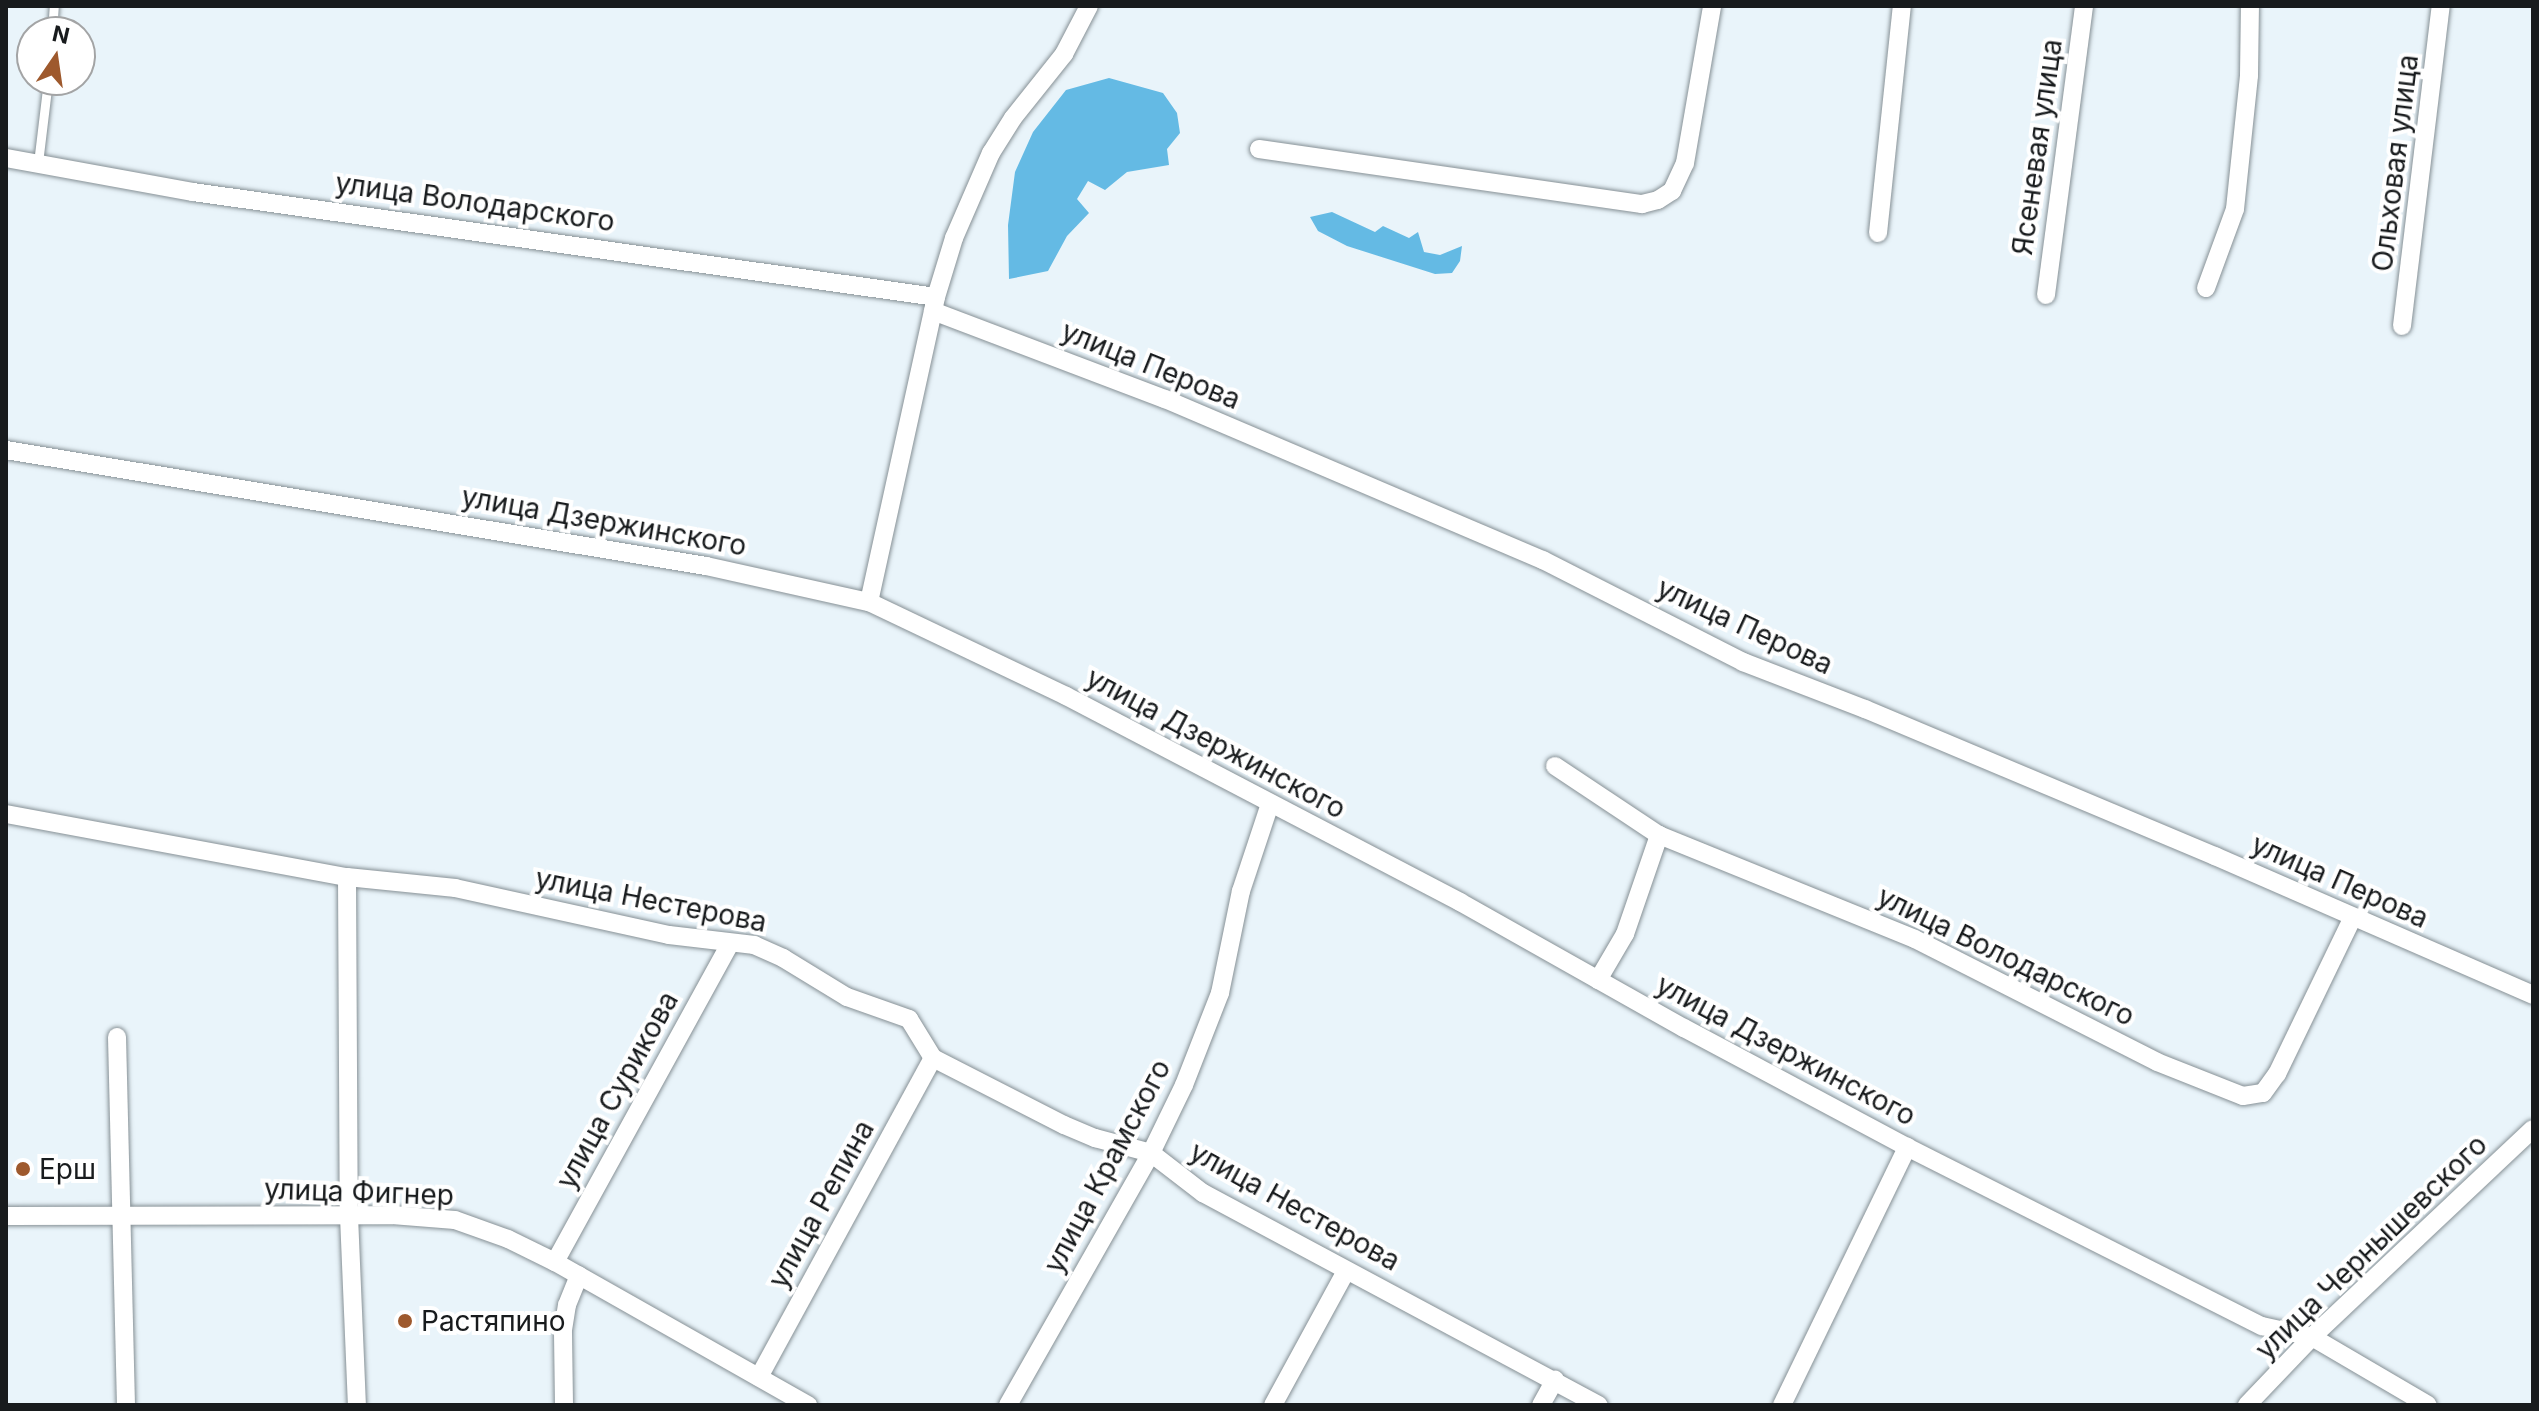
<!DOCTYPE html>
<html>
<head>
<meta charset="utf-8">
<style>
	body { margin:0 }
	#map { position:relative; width:2539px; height:1411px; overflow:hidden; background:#e9f4fa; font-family:Inter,sans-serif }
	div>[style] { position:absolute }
	.water>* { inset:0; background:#64bae4 }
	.roads { filter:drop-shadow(0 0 2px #869095) drop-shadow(0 0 2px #869095) }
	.service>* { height:9px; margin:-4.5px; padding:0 4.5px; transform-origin:4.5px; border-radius:4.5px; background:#fff }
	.minor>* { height:18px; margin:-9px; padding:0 9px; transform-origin:9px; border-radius:9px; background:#fff }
	.dots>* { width:22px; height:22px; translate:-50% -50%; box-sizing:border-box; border:4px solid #fff; border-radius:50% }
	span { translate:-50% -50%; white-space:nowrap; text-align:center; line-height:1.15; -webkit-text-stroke:8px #fff; paint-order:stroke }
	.street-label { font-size:28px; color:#181b1d }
	.poi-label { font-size:28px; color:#181b1d }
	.left { translate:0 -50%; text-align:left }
	.frame { position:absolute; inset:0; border:8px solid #181b1d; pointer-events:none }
	.north { position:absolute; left:16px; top:16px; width:80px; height:80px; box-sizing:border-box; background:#fff; border:2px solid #a3a4a5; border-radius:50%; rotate:13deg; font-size:22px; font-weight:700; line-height:32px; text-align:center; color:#181b1d }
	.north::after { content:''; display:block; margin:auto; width:28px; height:36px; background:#9e592d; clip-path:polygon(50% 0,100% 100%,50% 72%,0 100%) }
</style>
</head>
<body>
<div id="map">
	<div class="water">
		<i style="clip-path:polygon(1109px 78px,1163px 93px,1177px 113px,1180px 133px,1167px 149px,1169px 165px,1127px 172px,1105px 190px,1088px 181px,1077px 199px,1089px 213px,1067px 236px,1048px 271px,1009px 279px,1008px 225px,1015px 172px,1033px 132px,1066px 90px)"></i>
		<i style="clip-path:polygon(1332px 212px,1375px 232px,1383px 226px,1409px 238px,1418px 232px,1424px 252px,1440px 255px,1462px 246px,1460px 261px,1452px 273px,1435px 274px,1347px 246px,1318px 231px,1310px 217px)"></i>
	</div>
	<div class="roads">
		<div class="service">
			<i style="left:52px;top:32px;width:26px;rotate:-86deg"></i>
			<i style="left:38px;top:163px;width:84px;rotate:-83.1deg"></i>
		</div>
		<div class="minor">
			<i style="left:1259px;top:149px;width:387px;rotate:8.2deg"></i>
			<i style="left:1642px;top:204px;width:16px;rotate:-14deg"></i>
			<i style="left:1658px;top:200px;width:17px;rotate:-33deg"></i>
			<i style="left:1672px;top:191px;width:31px;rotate:-65deg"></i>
			<i style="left:1685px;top:163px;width:159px;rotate:-80.2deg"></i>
			<i style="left:6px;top:158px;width:190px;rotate:10.3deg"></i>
			<i style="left:193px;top:192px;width:750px;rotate:8.04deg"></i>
			<i style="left:1878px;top:233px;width:228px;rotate:-84deg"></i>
			<i style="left:2206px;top:288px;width:84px;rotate:-69.8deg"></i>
			<i style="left:2235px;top:209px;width:135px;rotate:-84deg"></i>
			<i style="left:2249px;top:75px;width:69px;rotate:-89.2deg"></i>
			<i style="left:2046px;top:295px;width:291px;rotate:-82.5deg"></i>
			<i style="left:933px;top:311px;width:248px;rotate:20.8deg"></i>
			<i style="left:1165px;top:399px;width:411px;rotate:23.1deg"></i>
			<i style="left:1543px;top:560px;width:225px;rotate:27deg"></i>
			<i style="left:1743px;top:662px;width:131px;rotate:21.1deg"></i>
			<i style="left:1865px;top:709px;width:380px;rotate:22.8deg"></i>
			<i style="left:2215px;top:856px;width:347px;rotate:23.6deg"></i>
			<i style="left:2402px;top:326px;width:322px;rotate:-83.1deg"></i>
			<i style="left:6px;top:450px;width:710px;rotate:9.41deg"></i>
			<i style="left:706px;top:566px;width:167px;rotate:12.5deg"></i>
			<i style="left:869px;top:602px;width:218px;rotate:25.5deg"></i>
			<i style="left:1066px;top:696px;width:445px;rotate:27.6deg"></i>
			<i style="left:1460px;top:902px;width:257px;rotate:29.4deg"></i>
			<i style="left:1684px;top:1028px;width:253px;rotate:28.1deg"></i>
			<i style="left:1907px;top:1147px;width:398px;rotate:26.8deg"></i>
			<i style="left:2262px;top:1326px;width:51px;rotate:12.4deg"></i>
			<i style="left:2312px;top:1337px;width:134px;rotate:30.4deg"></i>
			<i style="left:869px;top:602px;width:312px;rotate:-77.6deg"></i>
			<i style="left:936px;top:297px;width:62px;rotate:-73deg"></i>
			<i style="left:954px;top:238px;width:93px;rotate:-66.5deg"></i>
			<i style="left:991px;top:153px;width:41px;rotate:-57.8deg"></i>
			<i style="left:1013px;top:118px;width:82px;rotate:-51.4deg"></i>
			<i style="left:1064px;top:54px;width:54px;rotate:-62.5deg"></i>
			<i style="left:1555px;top:766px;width:125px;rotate:33.6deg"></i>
			<i style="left:1659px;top:835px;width:276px;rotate:22.1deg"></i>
			<i style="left:1915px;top:939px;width:271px;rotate:26.9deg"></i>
			<i style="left:2157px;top:1062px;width:92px;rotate:21.6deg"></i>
			<i style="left:2243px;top:1096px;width:20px;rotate:-9deg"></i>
			<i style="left:2263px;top:1093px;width:24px;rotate:-54deg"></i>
			<i style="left:2277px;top:1074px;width:172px;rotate:-64.2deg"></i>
			<i style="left:6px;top:814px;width:347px;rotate:10.5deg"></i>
			<i style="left:347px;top:877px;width:109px;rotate:5.8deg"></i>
			<i style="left:455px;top:888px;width:219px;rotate:12.4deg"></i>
			<i style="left:669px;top:935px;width:86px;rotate:6.7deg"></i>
			<i style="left:754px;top:945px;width:32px;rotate:24deg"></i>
			<i style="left:783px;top:958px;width:75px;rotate:31.4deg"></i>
			<i style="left:847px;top:997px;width:66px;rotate:19.5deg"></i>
			<i style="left:909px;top:1019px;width:46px;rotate:58.4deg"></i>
			<i style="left:933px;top:1058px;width:147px;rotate:27.1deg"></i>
			<i style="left:1064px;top:1125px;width:34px;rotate:23deg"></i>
			<i style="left:1095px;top:1138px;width:58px;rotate:15deg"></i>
			<i style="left:1151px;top:1153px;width:66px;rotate:37.6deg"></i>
			<i style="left:1203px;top:1193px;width:449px;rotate:28.2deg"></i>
			<i style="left:347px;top:877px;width:339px;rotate:89.7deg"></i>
			<i style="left:349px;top:1216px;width:189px;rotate:87.6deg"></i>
			<i style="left:1598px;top:980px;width:53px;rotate:-59.6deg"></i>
			<i style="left:1625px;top:934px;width:105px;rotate:-71deg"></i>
			<i style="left:117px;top:1037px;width:368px;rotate:88.6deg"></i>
			<i style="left:6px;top:1216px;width:386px;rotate:-0.1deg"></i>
			<i style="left:392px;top:1215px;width:63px;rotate:4.5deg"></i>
			<i style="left:455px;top:1220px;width:56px;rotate:19.7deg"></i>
			<i style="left:508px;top:1239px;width:52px;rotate:26.1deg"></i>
			<i style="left:555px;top:1262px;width:291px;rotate:29.5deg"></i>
			<i style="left:555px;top:1262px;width:362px;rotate:-61.2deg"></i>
			<i style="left:759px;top:1377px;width:363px;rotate:-61.4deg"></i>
			<i style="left:564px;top:1405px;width:75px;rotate:-90.8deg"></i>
			<i style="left:563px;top:1330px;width:25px;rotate:-81deg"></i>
			<i style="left:567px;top:1305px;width:32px;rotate:-68deg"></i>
			<i style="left:1008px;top:1405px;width:290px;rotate:-60.4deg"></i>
			<i style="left:1151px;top:1153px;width:76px;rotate:-64.1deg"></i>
			<i style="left:1184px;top:1085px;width:99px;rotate:-68.6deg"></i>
			<i style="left:1220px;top:993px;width:104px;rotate:-78.4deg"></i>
			<i style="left:1241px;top:891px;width:92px;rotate:-71.6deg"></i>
			<i style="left:1273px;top:1405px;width:153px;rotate:-61.4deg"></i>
			<i style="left:1541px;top:1405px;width:29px;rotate:-61deg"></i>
			<i style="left:1782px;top:1405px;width:287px;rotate:-64.1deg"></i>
			<i style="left:2247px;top:1405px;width:94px;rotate:-46.3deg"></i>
			<i style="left:2312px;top:1337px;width:303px;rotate:-43.3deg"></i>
		</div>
	</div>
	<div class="dots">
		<i style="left:23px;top:1169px;background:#9e592d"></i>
		<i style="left:405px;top:1321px;background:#9e592d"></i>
	</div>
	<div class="street-label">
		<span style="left:2037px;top:147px;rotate:-82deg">Ясеневая улица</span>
		<span style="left:2395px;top:163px;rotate:-83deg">Ольховая улица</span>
		<span style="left:475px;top:202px;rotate:8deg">улица Володарского</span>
		<span style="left:1151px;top:365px;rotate:22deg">улица Перова</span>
		<span style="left:604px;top:521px;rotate:10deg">улица Дзержинского</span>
		<span style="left:1745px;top:626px;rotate:25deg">улица Перова</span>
		<span style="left:1216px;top:743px;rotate:28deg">улица Дзержинского</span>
		<span style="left:2340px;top:881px;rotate:24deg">улица Перова</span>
		<span style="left:651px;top:900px;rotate:11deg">улица Нестерова</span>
		<span style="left:2006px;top:956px;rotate:26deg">улица Володарского</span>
		<span style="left:1786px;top:1050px;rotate:28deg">улица Дзержинского</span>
		<span style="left:617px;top:1090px;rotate:-61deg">улица Сурикова</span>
		<span style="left:1107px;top:1166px;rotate:-62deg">улица Крамского</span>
		<span style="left:359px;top:1192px;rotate:2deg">улица Фигнер</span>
		<span style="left:821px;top:1204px;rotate:-61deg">улица Репина</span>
		<span style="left:1295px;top:1206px;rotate:29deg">улица Нестерова</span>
		<span style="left:2371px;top:1247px;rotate:-44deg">улица Чернышевского</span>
	</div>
	<div class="poi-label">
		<span class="left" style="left:39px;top:1169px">Ерш</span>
		<span class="left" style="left:421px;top:1321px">Растяпино</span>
	</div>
	<div class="frame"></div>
	<div class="north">N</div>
</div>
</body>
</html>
